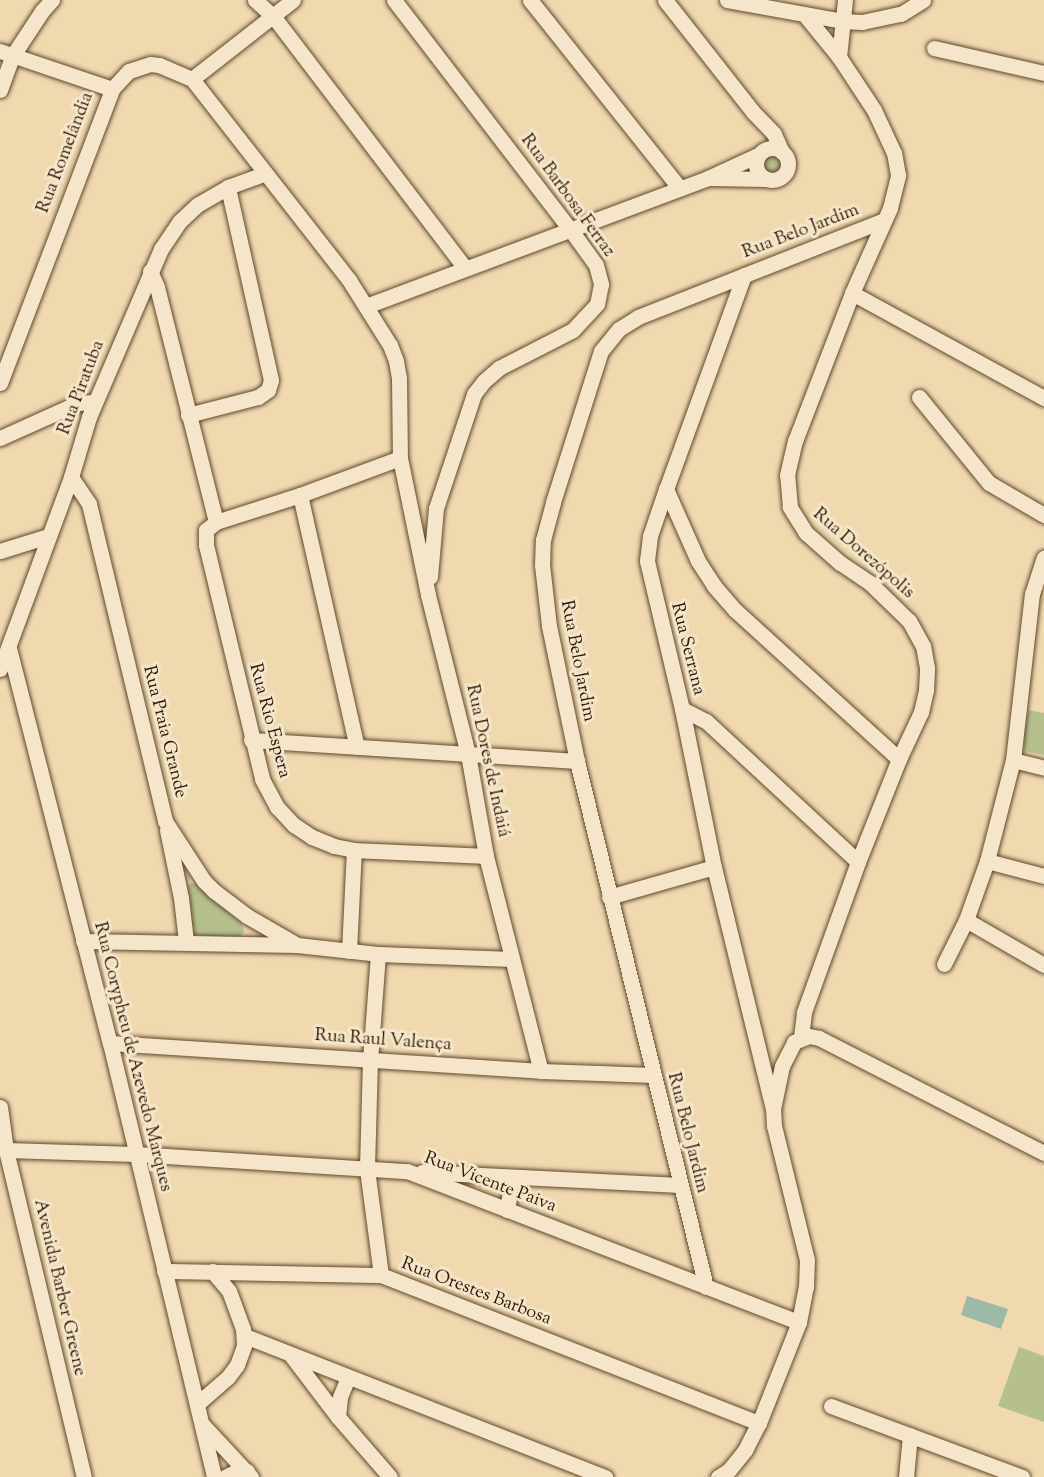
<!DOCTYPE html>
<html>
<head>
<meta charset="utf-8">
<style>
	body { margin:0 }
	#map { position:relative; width:1044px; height:1477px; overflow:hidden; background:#f0d9af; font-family:"Sorts Mill Goudy",serif }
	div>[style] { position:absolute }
	.green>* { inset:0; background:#b6c08d }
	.round { border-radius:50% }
	.water>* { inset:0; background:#9bbaa7 }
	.roads { filter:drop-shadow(0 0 2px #5f482d) drop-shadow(0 0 2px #5f482d) }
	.minor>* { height:15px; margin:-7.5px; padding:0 7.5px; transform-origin:7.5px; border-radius:7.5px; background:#f5e6cb }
	.minor>.ring { margin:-7.5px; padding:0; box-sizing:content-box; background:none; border:15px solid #f5e6cb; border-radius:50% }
	span { translate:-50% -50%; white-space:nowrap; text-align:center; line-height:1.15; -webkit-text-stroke:6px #f5e6cb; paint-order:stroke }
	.street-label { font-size:18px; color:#2f1802 }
</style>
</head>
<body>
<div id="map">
	<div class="green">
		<i class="round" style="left:757px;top:149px;width:30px;height:30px"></i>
		<i style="clip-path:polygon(1029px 710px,1044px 713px,1044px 755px,1024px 751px,1023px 725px)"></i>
		<i style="clip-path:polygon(191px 883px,197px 884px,242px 924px,244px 932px,239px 938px,191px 935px,186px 887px)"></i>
		<i style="clip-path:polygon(1019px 1347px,1044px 1356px,1044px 1422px,998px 1406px)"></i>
	</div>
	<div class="water">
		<i style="clip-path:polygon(967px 1296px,1008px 1309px,1001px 1329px,961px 1315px)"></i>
	</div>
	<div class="roads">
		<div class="minor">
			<i style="left:255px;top:0;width:24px;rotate:42deg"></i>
			<i style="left:273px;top:16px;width:317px;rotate:52.7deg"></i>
			<i style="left:394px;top:0;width:289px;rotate:52.5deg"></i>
			<i style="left:570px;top:229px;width:44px;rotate:54.2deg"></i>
			<i style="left:596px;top:265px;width:20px;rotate:75deg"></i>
			<i style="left:601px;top:284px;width:20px;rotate:101deg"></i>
			<i style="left:597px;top:304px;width:35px;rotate:133deg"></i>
			<i style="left:573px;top:330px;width:83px;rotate:152.8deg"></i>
			<i style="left:499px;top:368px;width:20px;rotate:139deg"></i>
			<i style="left:484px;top:381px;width:16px;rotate:128deg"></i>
			<i style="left:474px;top:394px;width:120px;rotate:108.4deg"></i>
			<i style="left:436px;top:508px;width:69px;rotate:95deg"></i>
			<i style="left:530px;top:0;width:239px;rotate:51.5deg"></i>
			<i style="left:665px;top:0;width:142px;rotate:51.8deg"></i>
			<i style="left:753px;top:112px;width:30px;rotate:46deg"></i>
			<i style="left:774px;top:134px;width:20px;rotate:66deg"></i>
			<i style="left:727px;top:0;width:117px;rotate:10.3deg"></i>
			<i style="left:842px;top:21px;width:20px;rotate:3deg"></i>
			<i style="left:862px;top:22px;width:40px;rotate:-12deg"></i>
			<i style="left:901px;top:14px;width:26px;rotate:-32deg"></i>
			<i style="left:934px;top:48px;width:113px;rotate:12.8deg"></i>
			<i style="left:0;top:51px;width:118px;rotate:18.7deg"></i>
			<i style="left:839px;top:57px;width:57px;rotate:-84deg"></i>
			<i style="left:192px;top:79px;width:128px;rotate:-38deg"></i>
			<i style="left:0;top:90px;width:37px;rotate:-70deg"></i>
			<i style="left:13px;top:55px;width:53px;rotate:-56.6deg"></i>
			<i style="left:42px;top:11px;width:15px;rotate:-48deg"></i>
			<i class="ring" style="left:756px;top:148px;width:17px;height:17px"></i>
			<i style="left:711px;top:178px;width:55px;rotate:1deg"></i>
			<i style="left:150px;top:271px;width:17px;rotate:66deg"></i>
			<i style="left:157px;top:287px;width:242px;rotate:75.9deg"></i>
			<i style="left:744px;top:275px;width:228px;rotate:110deg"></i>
			<i style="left:666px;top:489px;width:50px;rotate:108.8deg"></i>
			<i style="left:650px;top:536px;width:25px;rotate:97deg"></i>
			<i style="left:647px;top:561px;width:152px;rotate:76.7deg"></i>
			<i style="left:682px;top:709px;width:161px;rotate:78.6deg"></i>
			<i style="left:714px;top:867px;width:249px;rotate:76.3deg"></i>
			<i style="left:852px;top:293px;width:219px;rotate:28.7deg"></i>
			<i style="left:366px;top:306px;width:365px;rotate:-20.5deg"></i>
			<i style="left:708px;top:178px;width:55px;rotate:-24.7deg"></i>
			<i style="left:0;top:383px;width:315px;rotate:-69.1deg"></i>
			<i style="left:112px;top:89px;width:25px;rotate:-47deg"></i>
			<i style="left:129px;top:71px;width:22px;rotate:-18deg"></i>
			<i style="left:150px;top:64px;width:9px;rotate:6deg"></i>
			<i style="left:159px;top:65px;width:36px;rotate:23deg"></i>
			<i style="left:192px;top:79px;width:255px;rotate:52deg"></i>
			<i style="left:349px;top:280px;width:77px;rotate:57.8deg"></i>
			<i style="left:390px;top:345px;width:17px;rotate:69deg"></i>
			<i style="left:396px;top:361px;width:17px;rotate:80deg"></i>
			<i style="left:399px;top:378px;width:80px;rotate:89.3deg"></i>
			<i style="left:400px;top:458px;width:140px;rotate:78.4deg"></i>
			<i style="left:428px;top:595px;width:164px;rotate:75.9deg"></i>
			<i style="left:468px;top:754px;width:104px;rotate:80deg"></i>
			<i style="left:486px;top:856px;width:222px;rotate:75.7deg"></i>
			<i style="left:919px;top:397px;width:111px;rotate:50.9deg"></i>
			<i style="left:989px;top:483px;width:64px;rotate:30.2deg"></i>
			<i style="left:188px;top:415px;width:72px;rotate:-14.4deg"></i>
			<i style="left:258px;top:397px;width:12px;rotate:-35deg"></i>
			<i style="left:268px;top:390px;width:10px;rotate:-73deg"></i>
			<i style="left:271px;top:380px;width:198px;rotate:-102.6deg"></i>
			<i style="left:0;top:438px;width:85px;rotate:-24.2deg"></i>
			<i style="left:78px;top:403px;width:17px;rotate:-3deg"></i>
			<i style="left:400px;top:458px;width:107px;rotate:159.7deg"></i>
			<i style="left:300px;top:495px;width:88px;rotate:162.2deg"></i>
			<i style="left:216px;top:522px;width:13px;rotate:141deg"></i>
			<i style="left:206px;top:530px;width:15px;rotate:90deg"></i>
			<i style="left:206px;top:545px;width:241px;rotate:76.5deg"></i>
			<i style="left:262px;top:779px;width:32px;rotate:62deg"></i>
			<i style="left:277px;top:807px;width:25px;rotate:47deg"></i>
			<i style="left:294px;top:825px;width:22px;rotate:34deg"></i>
			<i style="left:312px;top:837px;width:24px;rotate:22deg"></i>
			<i style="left:334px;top:846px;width:20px;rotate:11deg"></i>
			<i style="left:354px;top:850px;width:132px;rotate:2.6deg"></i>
			<i style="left:71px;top:477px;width:32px;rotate:56deg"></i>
			<i style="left:89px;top:504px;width:326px;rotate:76.5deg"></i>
			<i style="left:165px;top:821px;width:72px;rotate:57deg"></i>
			<i style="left:204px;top:881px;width:14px;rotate:45deg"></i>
			<i style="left:214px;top:891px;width:41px;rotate:37.1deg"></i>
			<i style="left:247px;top:916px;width:58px;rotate:30.1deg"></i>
			<i style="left:666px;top:489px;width:79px;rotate:66deg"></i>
			<i style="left:698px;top:561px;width:30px;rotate:57deg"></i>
			<i style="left:714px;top:586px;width:32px;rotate:49deg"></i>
			<i style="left:735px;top:610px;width:222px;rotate:42.3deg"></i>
			<i style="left:300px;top:495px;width:258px;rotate:77.3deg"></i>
			<i style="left:0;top:551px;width:50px;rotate:-17.4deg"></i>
			<i style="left:9px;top:648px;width:408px;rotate:75.7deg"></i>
			<i style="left:110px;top:1043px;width:446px;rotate:76.5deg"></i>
			<i style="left:0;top:669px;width:205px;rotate:-69.7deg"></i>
			<i style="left:71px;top:477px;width:63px;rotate:-73.3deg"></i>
			<i style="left:89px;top:417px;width:183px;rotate:-66.8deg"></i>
			<i style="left:161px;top:249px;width:34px;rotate:-56deg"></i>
			<i style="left:180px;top:221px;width:23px;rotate:-43deg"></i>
			<i style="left:197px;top:205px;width:36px;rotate:-30deg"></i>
			<i style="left:228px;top:187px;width:40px;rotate:-20.2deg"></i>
			<i style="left:682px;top:709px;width:27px;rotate:27deg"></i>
			<i style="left:706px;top:721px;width:207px;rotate:42.8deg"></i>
			<i style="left:251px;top:740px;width:327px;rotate:3.7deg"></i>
			<i style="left:1013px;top:760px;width:32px;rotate:14deg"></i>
			<i style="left:167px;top:830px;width:69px;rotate:78.4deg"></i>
			<i style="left:181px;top:898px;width:43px;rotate:83.4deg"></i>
			<i style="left:987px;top:861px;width:59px;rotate:14.7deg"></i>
			<i style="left:609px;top:897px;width:109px;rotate:-15.9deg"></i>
			<i style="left:966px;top:920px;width:90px;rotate:30deg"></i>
			<i style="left:83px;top:941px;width:214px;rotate:1.1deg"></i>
			<i style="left:297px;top:945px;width:81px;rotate:6.3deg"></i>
			<i style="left:378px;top:954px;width:134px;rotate:2.1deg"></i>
			<i style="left:349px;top:951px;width:101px;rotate:-87.2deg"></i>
			<i style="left:378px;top:954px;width:106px;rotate:94.3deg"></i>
			<i style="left:370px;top:1060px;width:109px;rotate:91.6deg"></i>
			<i style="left:367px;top:1169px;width:107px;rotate:82.5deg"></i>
			<i style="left:944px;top:964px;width:49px;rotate:-63.4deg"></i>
			<i style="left:966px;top:920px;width:63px;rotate:-70.4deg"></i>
			<i style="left:987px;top:861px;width:104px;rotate:-75.6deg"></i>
			<i style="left:1013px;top:760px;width:167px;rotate:-83.5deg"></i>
			<i style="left:1032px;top:594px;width:38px;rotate:-72deg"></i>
			<i style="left:801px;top:1037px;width:25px;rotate:-83deg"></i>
			<i style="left:804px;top:1012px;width:159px;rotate:-70.2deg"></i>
			<i style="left:858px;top:862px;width:111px;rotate:-68.3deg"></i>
			<i style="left:899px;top:759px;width:52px;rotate:-64.9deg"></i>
			<i style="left:921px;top:712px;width:23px;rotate:-77deg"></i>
			<i style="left:926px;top:690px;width:22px;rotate:-87deg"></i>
			<i style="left:927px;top:668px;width:22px;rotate:-100deg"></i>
			<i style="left:923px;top:646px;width:29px;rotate:-119deg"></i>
			<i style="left:909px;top:621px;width:54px;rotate:-135.7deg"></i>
			<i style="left:870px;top:583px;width:36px;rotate:-146deg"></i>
			<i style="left:840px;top:563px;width:45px;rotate:-138.6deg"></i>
			<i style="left:806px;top:533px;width:31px;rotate:-122deg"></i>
			<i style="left:790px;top:507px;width:32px;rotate:-95deg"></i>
			<i style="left:787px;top:475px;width:35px;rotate:-77deg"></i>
			<i style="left:795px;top:441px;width:159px;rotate:-68.9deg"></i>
			<i style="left:852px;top:293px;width:93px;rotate:-65.9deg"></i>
			<i style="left:890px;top:208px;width:34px;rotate:-76deg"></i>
			<i style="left:898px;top:175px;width:22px;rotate:-100deg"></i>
			<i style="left:894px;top:153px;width:47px;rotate:-114.9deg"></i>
			<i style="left:874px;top:110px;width:64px;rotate:-123.4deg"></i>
			<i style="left:839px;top:57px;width:55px;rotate:-129.1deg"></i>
			<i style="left:110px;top:1043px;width:432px;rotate:3.7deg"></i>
			<i style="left:541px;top:1071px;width:112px;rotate:2deg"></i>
			<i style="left:0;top:1107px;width:43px;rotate:82.1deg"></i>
			<i style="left:6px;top:1150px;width:336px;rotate:76.6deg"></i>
			<i style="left:6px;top:1150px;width:129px;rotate:1.8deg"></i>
			<i style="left:135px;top:1154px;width:273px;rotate:3.6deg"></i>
			<i style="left:407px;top:1171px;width:420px;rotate:21.1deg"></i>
			<i style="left:422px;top:1172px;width:258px;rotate:2.9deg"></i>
			<i style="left:507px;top:1210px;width:19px;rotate:-81deg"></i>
			<i style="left:510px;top:1191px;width:19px;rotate:-47deg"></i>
			<i style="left:164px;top:1271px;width:217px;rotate:1.1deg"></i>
			<i style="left:381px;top:1275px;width:406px;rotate:21.4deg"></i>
			<i style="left:706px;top:1287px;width:542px;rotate:-103.78deg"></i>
			<i style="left:577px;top:761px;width:138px;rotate:-101.7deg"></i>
			<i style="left:549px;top:626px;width:61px;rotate:-96.5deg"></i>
			<i style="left:542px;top:565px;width:25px;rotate:-88deg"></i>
			<i style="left:543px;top:540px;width:39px;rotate:-75deg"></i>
			<i style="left:553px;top:502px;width:158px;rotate:-72.4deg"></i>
			<i style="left:601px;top:351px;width:28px;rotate:-51deg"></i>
			<i style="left:619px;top:329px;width:22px;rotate:-32deg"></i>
			<i style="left:638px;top:317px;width:264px;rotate:-21.5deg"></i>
			<i style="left:245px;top:1336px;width:387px;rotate:21.4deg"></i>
			<i style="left:290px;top:1354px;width:79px;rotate:52.7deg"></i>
			<i style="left:338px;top:1417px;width:79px;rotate:49.1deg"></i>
			<i style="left:197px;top:1404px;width:41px;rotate:-41.1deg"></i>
			<i style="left:228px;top:1377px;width:15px;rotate:-53deg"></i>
			<i style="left:237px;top:1365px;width:20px;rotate:-70deg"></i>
			<i style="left:244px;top:1346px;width:17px;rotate:-93deg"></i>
			<i style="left:243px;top:1329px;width:40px;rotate:-110.2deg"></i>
			<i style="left:229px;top:1291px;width:26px;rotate:-130deg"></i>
			<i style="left:831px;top:1406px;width:204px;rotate:20.4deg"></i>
			<i style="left:338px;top:1417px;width:20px;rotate:-84deg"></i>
			<i style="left:340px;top:1397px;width:22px;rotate:-68deg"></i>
			<i style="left:202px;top:1424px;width:72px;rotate:47.2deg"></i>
			<i style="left:225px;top:1477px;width:13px;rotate:-27deg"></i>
			<i style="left:237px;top:1471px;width:10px"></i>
			<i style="left:718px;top:1477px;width:13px;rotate:-32deg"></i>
			<i style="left:729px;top:1470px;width:26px;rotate:-51deg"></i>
			<i style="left:745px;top:1450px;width:30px;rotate:-63deg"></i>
			<i style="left:759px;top:1423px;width:109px;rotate:-68.4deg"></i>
			<i style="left:799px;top:1322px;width:36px;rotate:-79deg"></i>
			<i style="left:806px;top:1287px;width:27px;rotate:-88deg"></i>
			<i style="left:807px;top:1260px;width:138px;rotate:-103.8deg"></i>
			<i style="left:774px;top:1126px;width:17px;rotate:-93deg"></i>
			<i style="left:773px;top:1109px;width:44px;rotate:-78.2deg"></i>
			<i style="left:782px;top:1066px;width:27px;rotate:-63deg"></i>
			<i style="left:794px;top:1042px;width:16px;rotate:-22deg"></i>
			<i style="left:809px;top:1036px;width:10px;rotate:11deg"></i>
			<i style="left:819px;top:1038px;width:253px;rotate:27.1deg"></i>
			<i style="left:906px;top:1477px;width:42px;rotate:-84.6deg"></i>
		</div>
	</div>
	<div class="street-label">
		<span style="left:66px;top:153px;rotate:-69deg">Rua Romelândia</span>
		<span style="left:567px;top:196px;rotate:54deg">Rua Barbosa Ferraz</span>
		<span style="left:801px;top:232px;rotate:-21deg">Rua Belo Jardim</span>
		<span style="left:82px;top:388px;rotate:-69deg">Rua Piratuba</span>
		<span style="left:863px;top:554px;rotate:41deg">Rua Dorezópolis</span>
		<span style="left:687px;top:649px;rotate:76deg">Rua Serrana</span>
		<span style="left:577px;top:661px;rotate:79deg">Rua Belo Jardim</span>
		<span style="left:269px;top:721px;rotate:75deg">Rua Rio Espera</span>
		<span style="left:164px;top:732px;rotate:76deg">Rua Praia Grande</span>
		<span style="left:487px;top:761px;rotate:78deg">Rua Dores de Indaiá</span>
		<span style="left:383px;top:1041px;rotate:4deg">Rua Raul Valença</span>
		<span style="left:132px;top:1057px;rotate:76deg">Rua Corypheu de Azevedo Marques</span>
		<span style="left:687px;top:1133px;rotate:76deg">Rua Belo Jardim</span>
		<span style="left:490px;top:1183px;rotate:21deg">Rua Vicente Paiva</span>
		<span style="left:59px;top:1288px;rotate:77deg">Avenida Barber Greene</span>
		<span style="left:476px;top:1292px;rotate:21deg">Rua Orestes Barbosa</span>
	</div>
</div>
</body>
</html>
